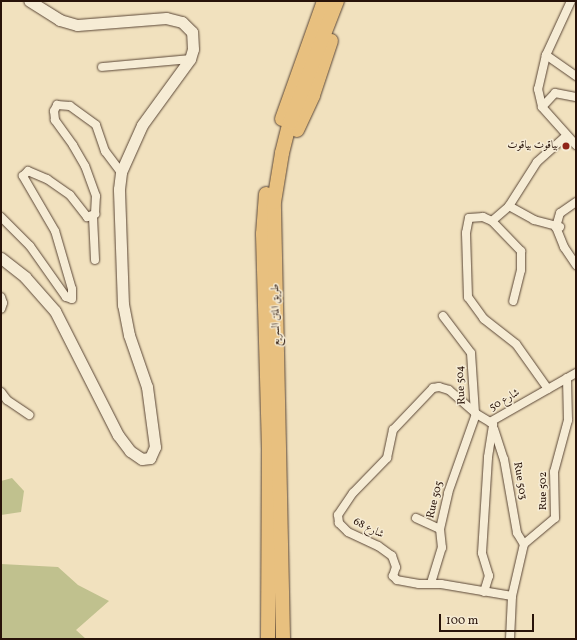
<!DOCTYPE html>
<html>
<head>
<meta charset="utf-8">
<style>
	body { margin:0 }
	#map { position:relative; width:577px; height:640px; overflow:hidden; background:#f1e1be; font-family:Vollkorn,Amiri,serif }
	div>[style] { position:absolute }
	.green>* { inset:0; background:#c0c18e }
	.roads { filter:drop-shadow(0 0 1px #5a4636) drop-shadow(0 0 1px #5a4636) }
	.street>* { height:8px; margin:-4px; padding:0 4px; transform-origin:4px; border-radius:4px; background:#f6ecd5 }
	.secondary>* { height:11px; margin:-5.5px; padding:0 5.5px; transform-origin:5.5px; border-radius:5.5px; background:#f6ecd5 }
	.highway>* { height:14px; margin:-7px; padding:0 7px; transform-origin:7px; border-radius:7px; background:#e8c07f }
	.dots>* { width:11px; height:11px; translate:-50% -50%; box-sizing:border-box; border:2px solid #f6ecd5; border-radius:50% }
	span { translate:-50% -50%; white-space:nowrap; text-align:center; line-height:1.15; -webkit-text-stroke:3px #f6ecd5; paint-order:stroke }
	.poi-label { font-size:11px; color:#281309 }
	.right { translate:-100% -50%; text-align:right }
	.street-label { font-size:11px; color:#281309 }
	.frame { position:absolute; inset:0; border:2px solid #281309; pointer-events:none }
	.scale { position:absolute; left:439px; top:614px; width:95px; height:18px; box-sizing:border-box; border:2px solid #281309; border-top:0; padding-left:5px; font-size:12px; line-height:14px; white-space:nowrap; color:#281309; -webkit-text-stroke:3px #f6ecd5; paint-order:stroke }
</style>
</head>
<body>
<div id="map">
	<div class="green">
		<i style="clip-path:polygon(12px 478px,24px 491px,21px 512px,1px 515px,1px 481px)"></i>
		<i style="clip-path:polygon(1px 564px,58px 567px,78px 585px,109px 601px,76px 630px,86px 639px,1px 639px)"></i>
	</div>
	<div class="roads">
		<div class="street">
			<i style="left:571px;top:1px;width:60px;rotate:114.8deg"></i>
			<i style="left:546px;top:55px;width:35px;rotate:103deg"></i>
			<i style="left:538px;top:89px;width:18px;rotate:77deg"></i>
			<i style="left:542px;top:107px;width:51px;rotate:48.2deg"></i>
			<i style="left:546px;top:55px;width:37px;rotate:35deg"></i>
			<i style="left:102px;top:67px;width:88px;rotate:-5.2deg"></i>
			<i style="left:542px;top:107px;width:19px;rotate:-47deg"></i>
			<i style="left:555px;top:93px;width:21px;rotate:11deg"></i>
			<i style="left:576px;top:202px;width:19px;rotate:145deg"></i>
			<i style="left:560px;top:213px;width:15px;rotate:106deg"></i>
			<i style="left:556px;top:227px;width:22px;rotate:68deg"></i>
			<i style="left:564px;top:247px;width:22px;rotate:56deg"></i>
			<i style="left:509px;top:206px;width:29px;rotate:29deg"></i>
			<i style="left:534px;top:220px;width:27px;rotate:15deg"></i>
			<i style="left:1px;top:217px;width:41px;rotate:45deg"></i>
			<i style="left:30px;top:246px;width:62px;rotate:54.8deg"></i>
			<i style="left:66px;top:297px;width:6px;rotate:18deg"></i>
			<i style="left:72px;top:299px;width:10px;rotate:-90deg"></i>
			<i style="left:72px;top:289px;width:60px;rotate:-106.3deg"></i>
			<i style="left:55px;top:231px;width:64px;rotate:-120.2deg"></i>
			<i style="left:23px;top:176px;width:7px;rotate:-45deg"></i>
			<i style="left:28px;top:171px;width:21px;rotate:23deg"></i>
			<i style="left:47px;top:179px;width:28px;rotate:35deg"></i>
			<i style="left:70px;top:195px;width:28px;rotate:52deg"></i>
			<i style="left:87px;top:217px;width:9px;rotate:-21deg"></i>
			<i style="left:95px;top:214px;width:18px;rotate:-87deg"></i>
			<i style="left:96px;top:196px;width:32px;rotate:-110deg"></i>
			<i style="left:85px;top:166px;width:24px;rotate:-120deg"></i>
			<i style="left:73px;top:145px;width:31px;rotate:-126deg"></i>
			<i style="left:55px;top:120px;width:9px;rotate:-96deg"></i>
			<i style="left:54px;top:111px;width:7px;rotate:-63deg"></i>
			<i style="left:57px;top:105px;width:13px;rotate:4deg"></i>
			<i style="left:70px;top:106px;width:32px;rotate:36deg"></i>
			<i style="left:96px;top:125px;width:28px;rotate:71deg"></i>
			<i style="left:105px;top:151px;width:26px;rotate:53deg"></i>
			<i style="left:93px;top:217px;width:43px;rotate:87.3deg"></i>
			<i style="left:492px;top:221px;width:42px;rotate:46deg"></i>
			<i style="left:521px;top:251px;width:19px;rotate:90deg"></i>
			<i style="left:521px;top:270px;width:32px;rotate:104deg"></i>
			<i style="left:1px;top:297px;width:6px;rotate:72deg"></i>
			<i style="left:3px;top:303px;width:6px;rotate:108deg"></i>
			<i style="left:443px;top:316px;width:46px;rotate:52.9deg"></i>
			<i style="left:471px;top:353px;width:60px;rotate:86.2deg"></i>
			<i style="left:548px;top:389px;width:55px;rotate:-125.4deg"></i>
			<i style="left:516px;top:344px;width:41px;rotate:-142deg"></i>
			<i style="left:484px;top:319px;width:27px;rotate:-126deg"></i>
			<i style="left:468px;top:297px;width:64px;rotate:-91.8deg"></i>
			<i style="left:466px;top:233px;width:15px;rotate:-79deg"></i>
			<i style="left:469px;top:218px;width:14px;rotate:-4deg"></i>
			<i style="left:483px;top:217px;width:10px;rotate:24deg"></i>
			<i style="left:492px;top:221px;width:23px;rotate:-41deg"></i>
			<i style="left:509px;top:206px;width:52px;rotate:-57.5deg"></i>
			<i style="left:537px;top:162px;width:39px;rotate:-42deg"></i>
			<i style="left:1px;top:392px;width:10px;rotate:53deg"></i>
			<i style="left:7px;top:400px;width:27px;rotate:34deg"></i>
			<i style="left:494px;top:429px;width:32px;rotate:72deg"></i>
			<i style="left:504px;top:459px;width:75px;rotate:80deg"></i>
			<i style="left:517px;top:533px;width:13px;rotate:58deg"></i>
			<i style="left:416px;top:518px;width:26px;rotate:25deg"></i>
			<i style="left:431px;top:583px;width:37px;rotate:-73deg"></i>
			<i style="left:442px;top:548px;width:19px;rotate:-96deg"></i>
			<i style="left:440px;top:529px;width:37px;rotate:-77deg"></i>
			<i style="left:448px;top:493px;width:84px;rotate:-70.5deg"></i>
			<i style="left:484px;top:592px;width:17px;rotate:-73deg"></i>
			<i style="left:489px;top:576px;width:24px;rotate:-107deg"></i>
			<i style="left:482px;top:553px;width:96px;rotate:-86.4deg"></i>
			<i style="left:488px;top:457px;width:33px;rotate:-81deg"></i>
			<i style="left:512px;top:596px;width:72px;rotate:-170.4deg"></i>
			<i style="left:441px;top:584px;width:22px;rotate:180deg"></i>
			<i style="left:419px;top:584px;width:22px;rotate:-170deg"></i>
			<i style="left:397px;top:580px;width:6px;rotate:-135deg"></i>
			<i style="left:393px;top:576px;width:9px;rotate:-72deg"></i>
			<i style="left:396px;top:567px;width:12px;rotate:-110deg"></i>
			<i style="left:392px;top:556px;width:17px;rotate:-144deg"></i>
			<i style="left:378px;top:546px;width:33px;rotate:-155deg"></i>
			<i style="left:348px;top:532px;width:13px;rotate:-135deg"></i>
			<i style="left:339px;top:523px;width:8px;rotate:-97deg"></i>
			<i style="left:338px;top:515px;width:27px;rotate:-56deg"></i>
			<i style="left:353px;top:493px;width:49px;rotate:-45.8deg"></i>
			<i style="left:387px;top:458px;width:29px;rotate:-78deg"></i>
			<i style="left:393px;top:430px;width:58px;rotate:-46.4deg"></i>
			<i style="left:433px;top:388px;width:6px;rotate:-9deg"></i>
			<i style="left:439px;top:387px;width:10px;rotate:17deg"></i>
			<i style="left:449px;top:390px;width:35px;rotate:41deg"></i>
			<i style="left:475px;top:413px;width:17px;rotate:31deg"></i>
			<i style="left:490px;top:422px;width:99px;rotate:-29.7deg"></i>
			<i style="left:510px;top:639px;width:43px;rotate:-87.3deg"></i>
			<i style="left:512px;top:596px;width:53px;rotate:-77deg"></i>
			<i style="left:524px;top:544px;width:40px;rotate:-40deg"></i>
			<i style="left:555px;top:518px;width:46px;rotate:-91.2deg"></i>
			<i style="left:554px;top:472px;width:54px;rotate:-74.9deg"></i>
			<i style="left:568px;top:420px;width:42px;rotate:-91.4deg"></i>
		</div>
		<div class="secondary">
			<i style="left:1px;top:258px;width:31px;rotate:38deg"></i>
			<i style="left:25px;top:277px;width:45px;rotate:48.6deg"></i>
			<i style="left:55px;top:311px;width:139px;rotate:63.1deg"></i>
			<i style="left:118px;top:435px;width:20px;rotate:53deg"></i>
			<i style="left:130px;top:451px;width:14px;rotate:34deg"></i>
			<i style="left:142px;top:459px;width:8px;rotate:-7deg"></i>
			<i style="left:150px;top:458px;width:12px;rotate:-66deg"></i>
			<i style="left:155px;top:447px;width:61px;rotate:-97.6deg"></i>
			<i style="left:147px;top:387px;width:55px;rotate:-109.1deg"></i>
			<i style="left:129px;top:335px;width:31px;rotate:-101deg"></i>
			<i style="left:123px;top:305px;width:116px;rotate:-92deg"></i>
			<i style="left:119px;top:189px;width:17px;rotate:-83deg"></i>
			<i style="left:121px;top:172px;width:51px;rotate:-65.9deg"></i>
			<i style="left:142px;top:125px;width:82px;rotate:-54deg"></i>
			<i style="left:190px;top:59px;width:10px;rotate:-73deg"></i>
			<i style="left:193px;top:49px;width:17px;rotate:-93deg"></i>
			<i style="left:192px;top:32px;width:14px;rotate:-135deg"></i>
			<i style="left:182px;top:22px;width:16px;rotate:-166deg"></i>
			<i style="left:166px;top:18px;width:89px;rotate:175.5deg"></i>
			<i style="left:77px;top:25px;width:18px;rotate:-164deg"></i>
			<i style="left:60px;top:20px;width:36px;rotate:-148deg"></i>
		</div>
		<div class="highway">
			<i style="left:282px;top:119px;width:125px;rotate:-70.4deg"></i>
			<i style="left:297px;top:130px;width:38px;rotate:-65deg"></i>
			<i style="left:313px;top:95px;width:57px;rotate:-71.6deg"></i>
			<i style="left:266px;top:194px;width:40px;rotate:94.3deg"></i>
			<i style="left:263px;top:234px;width:214px;rotate:88.4deg"></i>
			<i style="left:269px;top:448px;width:191px;rotate:90.3deg"></i>
			<i style="left:283px;top:639px;width:437px;rotate:-91.2deg"></i>
			<i style="left:274px;top:202px;width:50px;rotate:-80.7deg"></i>
			<i style="left:282px;top:153px;width:32px;rotate:-76deg"></i>
			<i style="left:290px;top:122px;width:130px;rotate:-68.8deg"></i>
		</div>
	</div>
	<div class="dots">
		<i style="left:566px;top:146px;background:#8f2418"></i>
	</div>
	<div class="poi-label">
		<span class="right" style="left:558px;top:146px">بياقوت بياقوت</span>
	</div>
	<div class="street-label">
		<span style="left:277px;top:315px;rotate:-91deg">طريق المتن السريع</span>
		<span style="left:462px;top:385px;rotate:-93deg">Rue 504</span>
		<span style="left:505px;top:401px;rotate:-30deg">شارع 50</span>
		<span style="left:519px;top:481px;rotate:81deg">Rue 503</span>
		<span style="left:544px;top:491px;rotate:-90deg">Rue 502</span>
		<span style="left:436px;top:500px;rotate:-76deg">Rue 505</span>
		<span style="left:368px;top:529px;rotate:27deg">شارع 68</span>
	</div>
	<div class="frame"></div>
	<div class="scale">100 m</div>
</div>
</body>
</html>
